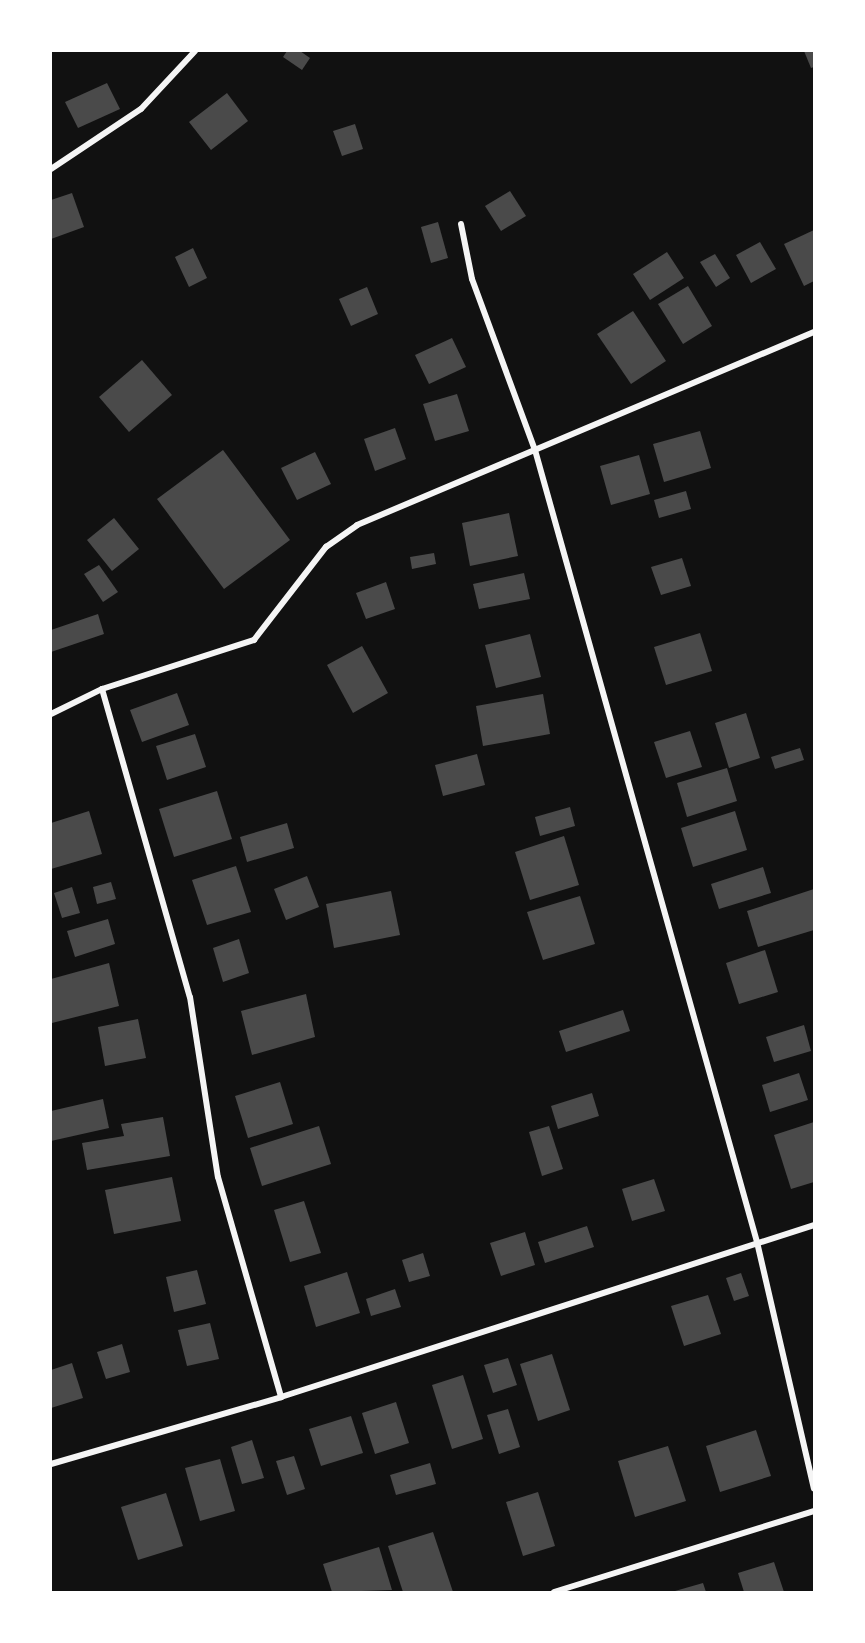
<!DOCTYPE html>
<html>
<head>
<meta charset="utf-8">
<style>
	body { margin:0 }
	#map { position:relative; width:865px; height:1643px; overflow:hidden; background:#111; font-family:Montserrat,sans-serif }
	div>[style] { position:absolute }
	.building>* { inset:0; background:#4a4a4a }
	.minor>* { height:6px; margin:-3px; padding:0 3px; transform-origin:3px; border-radius:3px; background:#f5f5f5 }
	span { translate:-50% -50%; white-space:nowrap; text-align:center; line-height:1.15; -webkit-text-stroke:6px #fff; paint-order:stroke }
	.frame { position:absolute; inset:0; border:52px solid #fff; pointer-events:none }
</style>
</head>
<body>
<div id="map">
	<div class="building">
		<i style="clip-path:polygon(287px 51px,300px 51px,310px 58px,302px 70px,283px 57px)"></i>
		<i style="clip-path:polygon(804px 51px,814px 51px,814px 67px,811px 68px)"></i>
		<i style="clip-path:polygon(107px 83px,120px 109px,78px 128px,65px 102px)"></i>
		<i style="clip-path:polygon(227px 93px,248px 121px,211px 150px,189px 122px)"></i>
		<i style="clip-path:polygon(355px 124px,363px 149px,342px 156px,333px 131px)"></i>
		<i style="clip-path:polygon(510px 191px,526px 216px,501px 231px,485px 206px)"></i>
		<i style="clip-path:polygon(72px 193px,84px 227px,51px 239px,51px 200px)"></i>
		<i style="clip-path:polygon(438px 222px,448px 258px,431px 263px,421px 227px)"></i>
		<i style="clip-path:polygon(814px 230px,814px 281px,804px 286px,784px 244px)"></i>
		<i style="clip-path:polygon(760px 242px,776px 269px,751px 283px,736px 255px)"></i>
		<i style="clip-path:polygon(193px 248px,207px 278px,189px 287px,175px 257px)"></i>
		<i style="clip-path:polygon(667px 252px,684px 278px,650px 300px,633px 274px)"></i>
		<i style="clip-path:polygon(715px 254px,730px 278px,716px 287px,700px 262px)"></i>
		<i style="clip-path:polygon(688px 286px,712px 326px,683px 344px,658px 304px)"></i>
		<i style="clip-path:polygon(367px 287px,378px 314px,351px 326px,339px 299px)"></i>
		<i style="clip-path:polygon(633px 311px,666px 361px,631px 384px,597px 334px)"></i>
		<i style="clip-path:polygon(452px 338px,466px 367px,429px 384px,415px 355px)"></i>
		<i style="clip-path:polygon(142px 360px,172px 395px,129px 432px,99px 397px)"></i>
		<i style="clip-path:polygon(457px 394px,469px 431px,435px 441px,423px 404px)"></i>
		<i style="clip-path:polygon(395px 428px,406px 459px,375px 471px,364px 439px)"></i>
		<i style="clip-path:polygon(700px 431px,711px 468px,664px 482px,653px 444px)"></i>
		<i style="clip-path:polygon(223px 450px,290px 540px,224px 589px,157px 499px)"></i>
		<i style="clip-path:polygon(315px 452px,331px 484px,297px 500px,281px 468px)"></i>
		<i style="clip-path:polygon(639px 455px,650px 494px,611px 505px,600px 466px)"></i>
		<i style="clip-path:polygon(686px 491px,691px 509px,659px 518px,654px 500px)"></i>
		<i style="clip-path:polygon(509px 513px,518px 556px,470px 566px,462px 523px)"></i>
		<i style="clip-path:polygon(114px 518px,139px 549px,112px 571px,87px 540px)"></i>
		<i style="clip-path:polygon(434px 553px,436px 564px,412px 569px,410px 557px)"></i>
		<i style="clip-path:polygon(682px 558px,691px 586px,661px 595px,651px 567px)"></i>
		<i style="clip-path:polygon(99px 565px,118px 592px,103px 602px,84px 574px)"></i>
		<i style="clip-path:polygon(524px 573px,530px 599px,479px 609px,473px 584px)"></i>
		<i style="clip-path:polygon(386px 582px,395px 609px,366px 619px,356px 593px)"></i>
		<i style="clip-path:polygon(98px 614px,104px 634px,51px 652px,51px 630px)"></i>
		<i style="clip-path:polygon(700px 633px,712px 671px,666px 685px,654px 647px)"></i>
		<i style="clip-path:polygon(530px 634px,541px 677px,496px 688px,485px 645px)"></i>
		<i style="clip-path:polygon(362px 646px,388px 693px,353px 713px,327px 665px)"></i>
		<i style="clip-path:polygon(177px 693px,189px 725px,142px 742px,130px 710px)"></i>
		<i style="clip-path:polygon(543px 694px,550px 734px,483px 746px,476px 706px)"></i>
		<i style="clip-path:polygon(746px 713px,760px 758px,729px 768px,715px 723px)"></i>
		<i style="clip-path:polygon(690px 731px,702px 767px,666px 778px,654px 742px)"></i>
		<i style="clip-path:polygon(195px 734px,206px 767px,167px 780px,156px 746px)"></i>
		<i style="clip-path:polygon(800px 748px,804px 760px,775px 769px,771px 757px)"></i>
		<i style="clip-path:polygon(477px 754px,485px 785px,443px 796px,435px 765px)"></i>
		<i style="clip-path:polygon(727px 768px,737px 801px,687px 817px,677px 783px)"></i>
		<i style="clip-path:polygon(217px 791px,232px 839px,174px 857px,159px 809px)"></i>
		<i style="clip-path:polygon(570px 807px,575px 826px,540px 836px,535px 817px)"></i>
		<i style="clip-path:polygon(89px 811px,102px 854px,51px 869px,51px 823px)"></i>
		<i style="clip-path:polygon(735px 811px,747px 850px,693px 867px,681px 828px)"></i>
		<i style="clip-path:polygon(287px 823px,294px 848px,247px 862px,240px 837px)"></i>
		<i style="clip-path:polygon(564px 836px,579px 885px,530px 900px,515px 852px)"></i>
		<i style="clip-path:polygon(236px 866px,251px 912px,207px 925px,192px 880px)"></i>
		<i style="clip-path:polygon(763px 867px,771px 893px,719px 909px,711px 884px)"></i>
		<i style="clip-path:polygon(307px 876px,319px 907px,286px 920px,274px 889px)"></i>
		<i style="clip-path:polygon(111px 882px,116px 899px,97px 904px,93px 887px)"></i>
		<i style="clip-path:polygon(72px 887px,80px 913px,62px 918px,54px 893px)"></i>
		<i style="clip-path:polygon(814px 889px,814px 930px,758px 947px,747px 911px)"></i>
		<i style="clip-path:polygon(391px 891px,400px 935px,334px 948px,326px 904px)"></i>
		<i style="clip-path:polygon(580px 896px,595px 944px,543px 960px,527px 912px)"></i>
		<i style="clip-path:polygon(108px 919px,115px 944px,75px 957px,67px 931px)"></i>
		<i style="clip-path:polygon(239px 939px,249px 973px,223px 982px,213px 948px)"></i>
		<i style="clip-path:polygon(765px 950px,778px 992px,739px 1004px,726px 963px)"></i>
		<i style="clip-path:polygon(109px 963px,119px 1006px,52px 1023px,51px 979px)"></i>
		<i style="clip-path:polygon(306px 994px,315px 1037px,252px 1055px,241px 1011px)"></i>
		<i style="clip-path:polygon(623px 1010px,630px 1031px,566px 1052px,559px 1031px)"></i>
		<i style="clip-path:polygon(138px 1019px,146px 1058px,105px 1066px,98px 1027px)"></i>
		<i style="clip-path:polygon(804px 1025px,811px 1051px,774px 1062px,766px 1037px)"></i>
		<i style="clip-path:polygon(799px 1073px,808px 1100px,770px 1112px,762px 1085px)"></i>
		<i style="clip-path:polygon(280px 1082px,293px 1124px,248px 1138px,235px 1096px)"></i>
		<i style="clip-path:polygon(592px 1093px,599px 1116px,558px 1129px,551px 1106px)"></i>
		<i style="clip-path:polygon(103px 1099px,109px 1128px,51px 1141px,51px 1111px)"></i>
		<i style="clip-path:polygon(163px 1117px,170px 1156px,87px 1170px,82px 1143px,124px 1136px,121px 1124px)"></i>
		<i style="clip-path:polygon(814px 1122px,814px 1182px,791px 1189px,774px 1135px)"></i>
		<i style="clip-path:polygon(319px 1126px,331px 1164px,262px 1186px,250px 1148px)"></i>
		<i style="clip-path:polygon(549px 1126px,563px 1169px,542px 1176px,529px 1132px)"></i>
		<i style="clip-path:polygon(172px 1177px,181px 1221px,114px 1234px,105px 1190px)"></i>
		<i style="clip-path:polygon(654px 1179px,665px 1211px,632px 1221px,622px 1189px)"></i>
		<i style="clip-path:polygon(304px 1201px,321px 1253px,290px 1262px,274px 1210px)"></i>
		<i style="clip-path:polygon(587px 1226px,594px 1247px,545px 1263px,538px 1242px)"></i>
		<i style="clip-path:polygon(525px 1232px,535px 1265px,501px 1276px,490px 1243px)"></i>
		<i style="clip-path:polygon(423px 1253px,430px 1276px,409px 1282px,402px 1260px)"></i>
		<i style="clip-path:polygon(197px 1270px,206px 1304px,174px 1312px,166px 1277px)"></i>
		<i style="clip-path:polygon(347px 1272px,360px 1313px,316px 1327px,304px 1286px)"></i>
		<i style="clip-path:polygon(741px 1273px,749px 1296px,734px 1301px,726px 1278px)"></i>
		<i style="clip-path:polygon(395px 1289px,401px 1307px,371px 1316px,366px 1299px)"></i>
		<i style="clip-path:polygon(708px 1295px,721px 1334px,684px 1346px,671px 1306px)"></i>
		<i style="clip-path:polygon(210px 1323px,219px 1359px,187px 1366px,178px 1330px)"></i>
		<i style="clip-path:polygon(122px 1344px,130px 1372px,106px 1379px,97px 1352px)"></i>
		<i style="clip-path:polygon(552px 1354px,570px 1410px,538px 1421px,520px 1364px)"></i>
		<i style="clip-path:polygon(508px 1358px,517px 1385px,493px 1393px,484px 1365px)"></i>
		<i style="clip-path:polygon(72px 1363px,83px 1398px,51px 1408px,51px 1370px)"></i>
		<i style="clip-path:polygon(463px 1375px,483px 1439px,452px 1449px,432px 1385px)"></i>
		<i style="clip-path:polygon(396px 1402px,409px 1443px,375px 1454px,362px 1413px)"></i>
		<i style="clip-path:polygon(508px 1409px,520px 1447px,499px 1454px,487px 1415px)"></i>
		<i style="clip-path:polygon(351px 1416px,363px 1453px,321px 1466px,309px 1429px)"></i>
		<i style="clip-path:polygon(756px 1430px,771px 1476px,720px 1492px,706px 1446px)"></i>
		<i style="clip-path:polygon(252px 1440px,264px 1478px,242px 1484px,231px 1447px)"></i>
		<i style="clip-path:polygon(668px 1446px,686px 1501px,635px 1517px,618px 1461px)"></i>
		<i style="clip-path:polygon(294px 1456px,305px 1489px,287px 1495px,276px 1461px)"></i>
		<i style="clip-path:polygon(220px 1459px,235px 1511px,200px 1521px,185px 1468px)"></i>
		<i style="clip-path:polygon(430px 1463px,436px 1484px,396px 1495px,390px 1475px)"></i>
		<i style="clip-path:polygon(538px 1492px,555px 1546px,523px 1556px,506px 1502px)"></i>
		<i style="clip-path:polygon(166px 1493px,183px 1546px,138px 1560px,121px 1507px)"></i>
		<i style="clip-path:polygon(433px 1532px,453px 1592px,403px 1592px,388px 1546px)"></i>
		<i style="clip-path:polygon(379px 1547px,392px 1590px,332px 1592px,323px 1564px)"></i>
		<i style="clip-path:polygon(774px 1562px,784px 1592px,744px 1592px,738px 1573px)"></i>
		<i style="clip-path:polygon(703px 1583px,706px 1592px,675px 1592px,675px 1591px)"></i>
	</div>
	<div class="minor">
		<i style="left:51px;top:169px;width:108px;rotate:-33.7deg"></i>
		<i style="left:141px;top:109px;width:79px;rotate:-47deg"></i>
		<i style="left:461px;top:224px;width:56px;rotate:78.7deg"></i>
		<i style="left:472px;top:279px;width:182px;rotate:69.8deg"></i>
		<i style="left:535px;top:450px;width:823px;rotate:74.34deg"></i>
		<i style="left:757px;top:1242px;width:253px;rotate:77deg"></i>
		<i style="left:102px;top:689px;width:320px;rotate:74.1deg"></i>
		<i style="left:190px;top:997px;width:182px;rotate:81.2deg"></i>
		<i style="left:218px;top:1177px;width:229px;rotate:74deg"></i>
		<i style="left:51px;top:714px;width:57px;rotate:-26.1deg"></i>
		<i style="left:102px;top:689px;width:160px;rotate:-17.9deg"></i>
		<i style="left:254px;top:640px;width:118px;rotate:-52.3deg"></i>
		<i style="left:326px;top:547px;width:38px;rotate:-35deg"></i>
		<i style="left:357px;top:525px;width:496px;rotate:-22.9deg"></i>
		<i style="left:51px;top:1464px;width:240px;rotate:-16.2deg"></i>
		<i style="left:281px;top:1397px;width:560px;rotate:-17.88deg"></i>
		<i style="left:554px;top:1592px;width:272px;rotate:-17.3deg"></i>
	</div>
	<div class="frame"></div>
</div>
</body>
</html>
